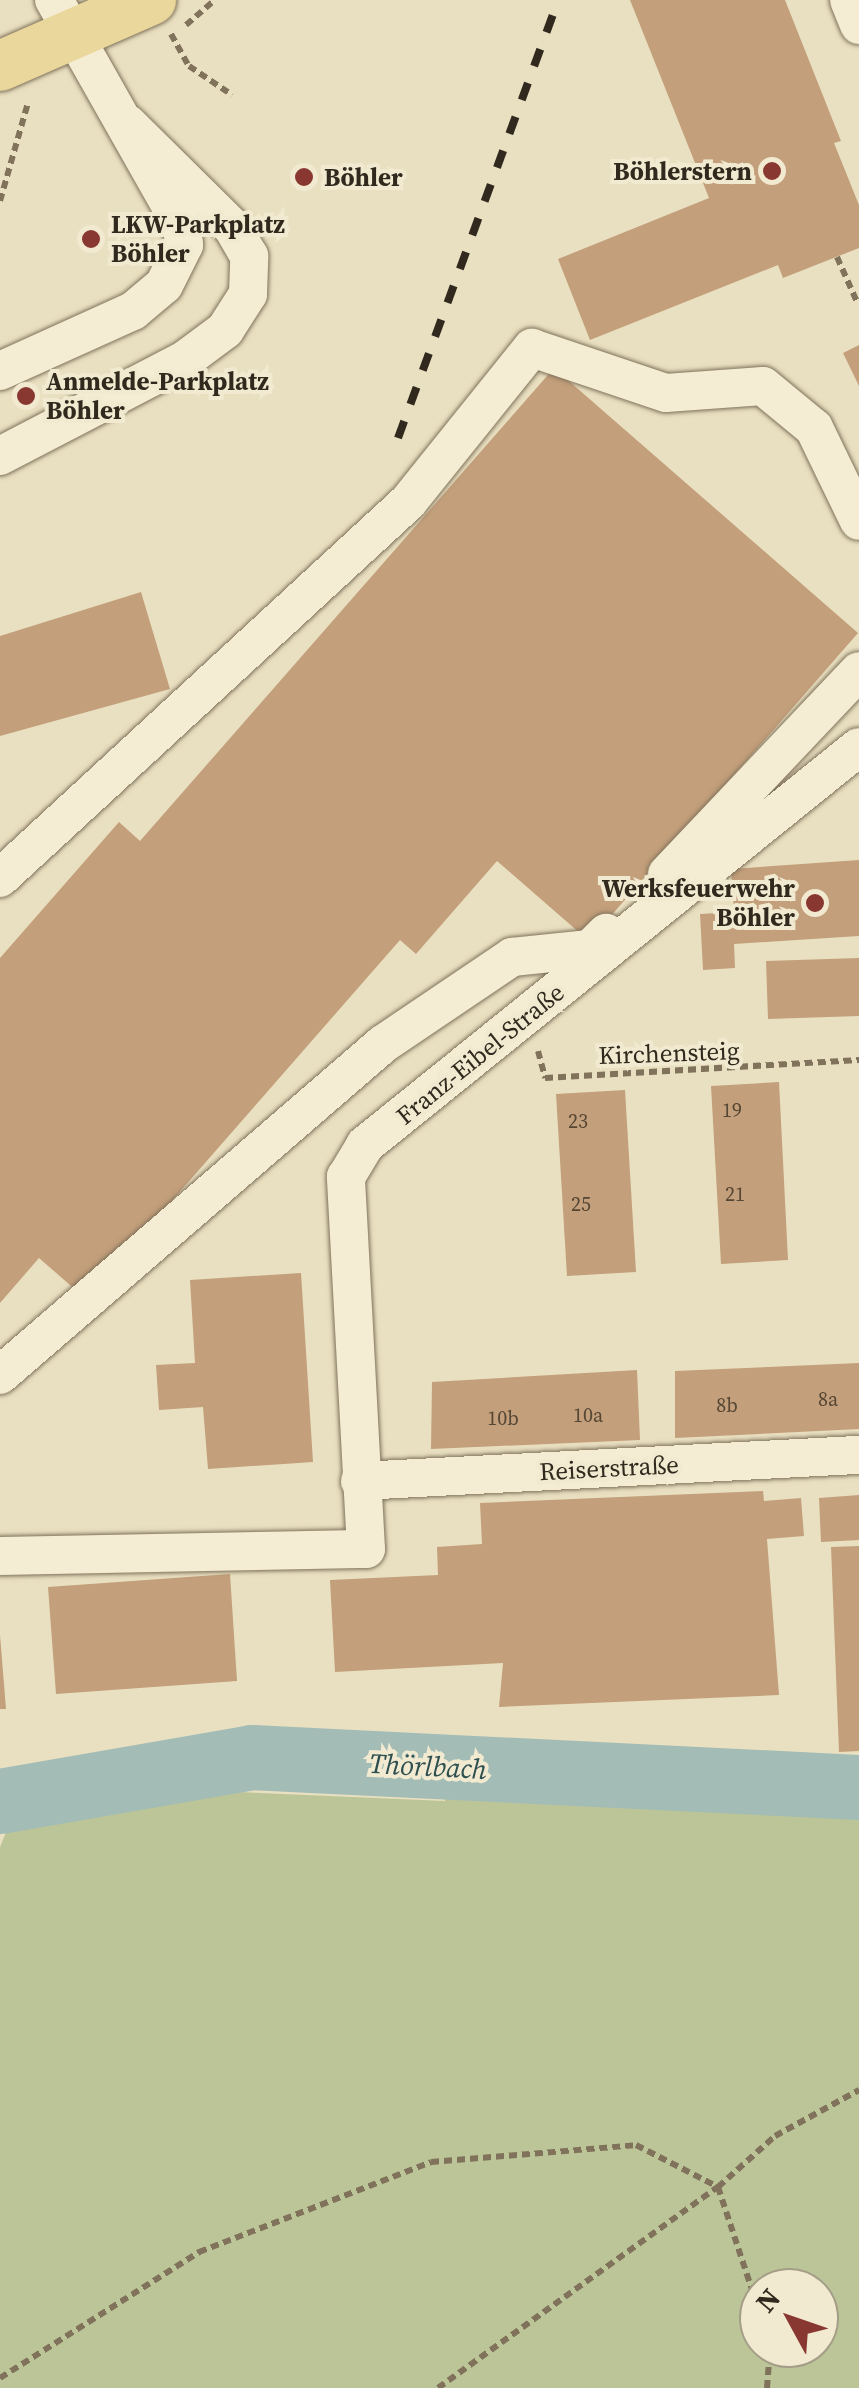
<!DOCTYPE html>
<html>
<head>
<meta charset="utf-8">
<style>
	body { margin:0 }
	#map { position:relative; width:859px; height:2388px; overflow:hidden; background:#e9e0c1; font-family:"Source Serif 4",serif }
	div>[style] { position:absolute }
	.green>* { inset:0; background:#bcc597 }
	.river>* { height:65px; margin:-32.5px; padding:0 32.5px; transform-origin:32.5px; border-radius:32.5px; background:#a3bcb6 }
	.building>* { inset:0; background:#c39f7b }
	.path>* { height:6px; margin-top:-3px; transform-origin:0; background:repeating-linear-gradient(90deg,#80725b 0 8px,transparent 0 13px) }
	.roads { filter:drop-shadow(0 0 2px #80725b) drop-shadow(0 0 2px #80725b) }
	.minor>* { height:38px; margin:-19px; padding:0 19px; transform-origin:19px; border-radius:19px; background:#f4edd3 }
	.major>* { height:50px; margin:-25px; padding:0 25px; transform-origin:25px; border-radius:25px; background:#e9d79c }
	.rail>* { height:8px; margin-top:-4px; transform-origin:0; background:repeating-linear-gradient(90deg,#31291d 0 18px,transparent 0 36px) }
	.dots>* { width:28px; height:28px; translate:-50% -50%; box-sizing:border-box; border:5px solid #f1ead0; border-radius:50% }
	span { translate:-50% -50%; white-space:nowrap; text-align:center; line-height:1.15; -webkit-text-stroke:8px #f1ead0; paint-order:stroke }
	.number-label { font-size:20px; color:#564634 }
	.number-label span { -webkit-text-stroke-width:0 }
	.poi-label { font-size:25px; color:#31291d; font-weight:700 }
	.right { translate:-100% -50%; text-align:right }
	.left { translate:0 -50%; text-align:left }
	.street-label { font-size:25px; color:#31291d }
	.water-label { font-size:28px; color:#2e4f50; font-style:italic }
	.north { position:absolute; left:739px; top:2268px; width:100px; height:100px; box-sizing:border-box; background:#f1ead0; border:2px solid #a49d88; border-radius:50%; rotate:310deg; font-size:28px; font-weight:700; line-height:40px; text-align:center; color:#31291d }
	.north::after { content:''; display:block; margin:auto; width:35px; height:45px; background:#893731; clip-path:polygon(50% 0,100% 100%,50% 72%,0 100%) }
</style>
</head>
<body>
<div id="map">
	<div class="green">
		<i style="clip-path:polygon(evenodd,692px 1749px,859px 1761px,859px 2388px,0 2388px,0 1847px,9px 1825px,146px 1788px,445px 1801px,453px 1752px,692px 1749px,819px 2288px,819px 2348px,759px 2348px,759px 2288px,819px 2288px)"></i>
	</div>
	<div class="river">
		<i style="left:0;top:1801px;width:255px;rotate:-9.9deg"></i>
		<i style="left:251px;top:1757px;width:609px;rotate:2.82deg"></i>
	</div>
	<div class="building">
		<i style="clip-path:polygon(630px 0,785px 0,841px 141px,834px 143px,859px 205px,859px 248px,783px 278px,778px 265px,590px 340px,558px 259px,709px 198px)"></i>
		<i style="clip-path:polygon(859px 345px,859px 386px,843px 353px)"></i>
		<i style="clip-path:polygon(554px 368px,858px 633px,589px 941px,497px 861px,416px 954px,400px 940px,86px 1299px,39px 1258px,0 1303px,0 958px,119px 822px,140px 841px)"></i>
		<i style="clip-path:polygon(141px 592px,170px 689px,0 736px,0 636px)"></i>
		<i style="clip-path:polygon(859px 860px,859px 936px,734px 944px,735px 968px,703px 970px,700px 914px,734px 912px,731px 869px)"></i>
		<i style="clip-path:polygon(859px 958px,859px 1016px,768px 1019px,766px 961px)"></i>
		<i style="clip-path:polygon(779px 1082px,788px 1260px,721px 1264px,711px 1086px)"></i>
		<i style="clip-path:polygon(625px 1090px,636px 1272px,567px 1276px,556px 1094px)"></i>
		<i style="clip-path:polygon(301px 1273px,313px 1462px,208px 1469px,203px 1407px,159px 1410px,156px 1365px,195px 1363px,190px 1280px)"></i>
		<i style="clip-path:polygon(859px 1363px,859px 1429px,675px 1438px,675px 1371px)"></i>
		<i style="clip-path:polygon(637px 1370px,640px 1440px,431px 1449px,432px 1382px)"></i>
		<i style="clip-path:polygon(763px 1491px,764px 1501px,801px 1498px,804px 1536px,767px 1539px,779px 1695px,499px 1707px,503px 1663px,335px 1672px,330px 1580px,438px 1575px,437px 1547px,482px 1544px,480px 1503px)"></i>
		<i style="clip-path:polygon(859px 1495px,859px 1540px,821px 1542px,819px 1498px)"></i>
		<i style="clip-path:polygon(859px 1546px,859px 1751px,839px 1752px,831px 1547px)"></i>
		<i style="clip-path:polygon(230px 1574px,237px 1681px,56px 1694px,48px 1587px)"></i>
		<i style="clip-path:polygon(0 1635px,6px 1709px,0 1709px)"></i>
	</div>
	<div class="path">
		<i style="left:186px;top:25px;width:38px;rotate:-41deg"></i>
		<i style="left:171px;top:34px;width:37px;rotate:61deg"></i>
		<i style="left:189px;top:66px;width:52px;rotate:34deg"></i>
		<i style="left:0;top:201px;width:102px;rotate:-74.1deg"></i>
		<i style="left:837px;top:257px;width:49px;rotate:66deg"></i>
		<i style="left:538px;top:1051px;width:28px;rotate:75deg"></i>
		<i style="left:545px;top:1078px;width:315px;rotate:-3.3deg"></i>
		<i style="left:0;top:2378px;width:236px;rotate:-32.3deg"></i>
		<i style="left:199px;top:2252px;width:249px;rotate:-21.2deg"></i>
		<i style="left:431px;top:2162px;width:206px;rotate:-4.7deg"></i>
		<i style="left:636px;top:2145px;width:92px;rotate:27.1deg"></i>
		<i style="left:718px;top:2187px;width:76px;rotate:-41.8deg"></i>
		<i style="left:775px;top:2136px;width:96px;rotate:-28.7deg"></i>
		<i style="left:438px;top:2388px;width:345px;rotate:-35.7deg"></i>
		<i style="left:718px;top:2187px;width:131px;rotate:71.7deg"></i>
		<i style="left:767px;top:2388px;width:40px;rotate:-85.7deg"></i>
	</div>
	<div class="roads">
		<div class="minor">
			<i style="left:849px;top:0;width:27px;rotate:68deg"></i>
			<i style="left:0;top:371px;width:146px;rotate:-24.3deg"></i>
			<i style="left:133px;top:311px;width:40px;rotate:-40deg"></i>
			<i style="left:164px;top:285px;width:45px;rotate:-63.4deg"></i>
			<i style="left:184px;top:245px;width:19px;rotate:-96deg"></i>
			<i style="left:182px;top:226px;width:260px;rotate:-119.5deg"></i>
			<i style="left:0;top:456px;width:210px;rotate:-27.5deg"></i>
			<i style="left:186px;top:359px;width:49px;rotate:-36.6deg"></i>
			<i style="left:225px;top:330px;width:43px;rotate:-57.4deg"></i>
			<i style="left:248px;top:294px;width:38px;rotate:-88deg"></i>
			<i style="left:249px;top:256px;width:32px;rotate:-120deg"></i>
			<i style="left:233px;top:228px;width:148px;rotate:-135.3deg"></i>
			<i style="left:667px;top:874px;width:279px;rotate:-46.6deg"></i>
			<i style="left:0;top:878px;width:555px;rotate:-42.66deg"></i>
			<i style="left:408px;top:502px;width:198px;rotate:-51.2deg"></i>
			<i style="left:532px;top:348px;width:141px;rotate:18.6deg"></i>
			<i style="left:666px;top:393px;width:97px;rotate:-4.1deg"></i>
			<i style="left:763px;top:386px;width:66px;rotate:39.5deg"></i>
			<i style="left:814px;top:428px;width:103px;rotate:64.2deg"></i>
			<i style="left:0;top:1375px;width:506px;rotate:-40.83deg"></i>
			<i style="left:383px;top:1044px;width:156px;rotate:-34deg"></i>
			<i style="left:512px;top:957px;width:78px;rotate:-5.9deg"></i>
			<i style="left:590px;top:949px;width:23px;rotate:-45deg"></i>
			<i style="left:360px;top:1481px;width:500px;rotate:-3deg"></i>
			<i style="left:0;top:1556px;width:366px;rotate:-1.1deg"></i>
			<i style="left:366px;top:1549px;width:373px;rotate:-93.1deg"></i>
			<i style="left:346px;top:1177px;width:37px;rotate:-59deg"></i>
			<i style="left:365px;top:1145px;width:634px;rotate:-38.86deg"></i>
		</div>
		<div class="major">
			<i style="left:0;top:66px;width:165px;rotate:-23.6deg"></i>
		</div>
	</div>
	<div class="rail">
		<i style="left:398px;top:438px;width:466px;rotate:-69.9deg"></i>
	</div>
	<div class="dots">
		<i style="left:772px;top:171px;background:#893731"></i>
		<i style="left:304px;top:177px;background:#893731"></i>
		<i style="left:91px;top:239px;background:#893731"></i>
		<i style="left:26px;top:396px;background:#893731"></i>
		<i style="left:815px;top:903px;background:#893731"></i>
	</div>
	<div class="number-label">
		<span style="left:732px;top:1110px">19</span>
		<span style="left:578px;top:1121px">23</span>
		<span style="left:735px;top:1194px">21</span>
		<span style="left:581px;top:1204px">25</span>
		<span style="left:828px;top:1399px">8a</span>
		<span style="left:727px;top:1405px">8b</span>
		<span style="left:588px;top:1415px">10a</span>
		<span style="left:503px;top:1418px">10b</span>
	</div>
	<div class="poi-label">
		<span class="right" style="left:752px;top:171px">Böhlerstern</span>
		<span class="left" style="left:324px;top:177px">Böhler</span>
		<span class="left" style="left:111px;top:239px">LKW-Parkplatz<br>Böhler</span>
		<span class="left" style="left:46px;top:396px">Anmelde-Parkplatz<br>Böhler</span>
		<span class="right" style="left:795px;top:903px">Werksfeuerwehr<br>Böhler</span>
	</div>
	<div class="street-label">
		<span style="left:669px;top:1053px;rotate:-2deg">Kirchensteig</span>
		<span style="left:480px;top:1054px;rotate:-39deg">Franz-Eibel-Straße</span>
		<span style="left:609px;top:1468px;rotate:-3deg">Reiserstraße</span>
	</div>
	<div class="water-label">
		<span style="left:428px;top:1766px;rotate:3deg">Thörlbach</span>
	</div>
	<div class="north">N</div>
</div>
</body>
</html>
